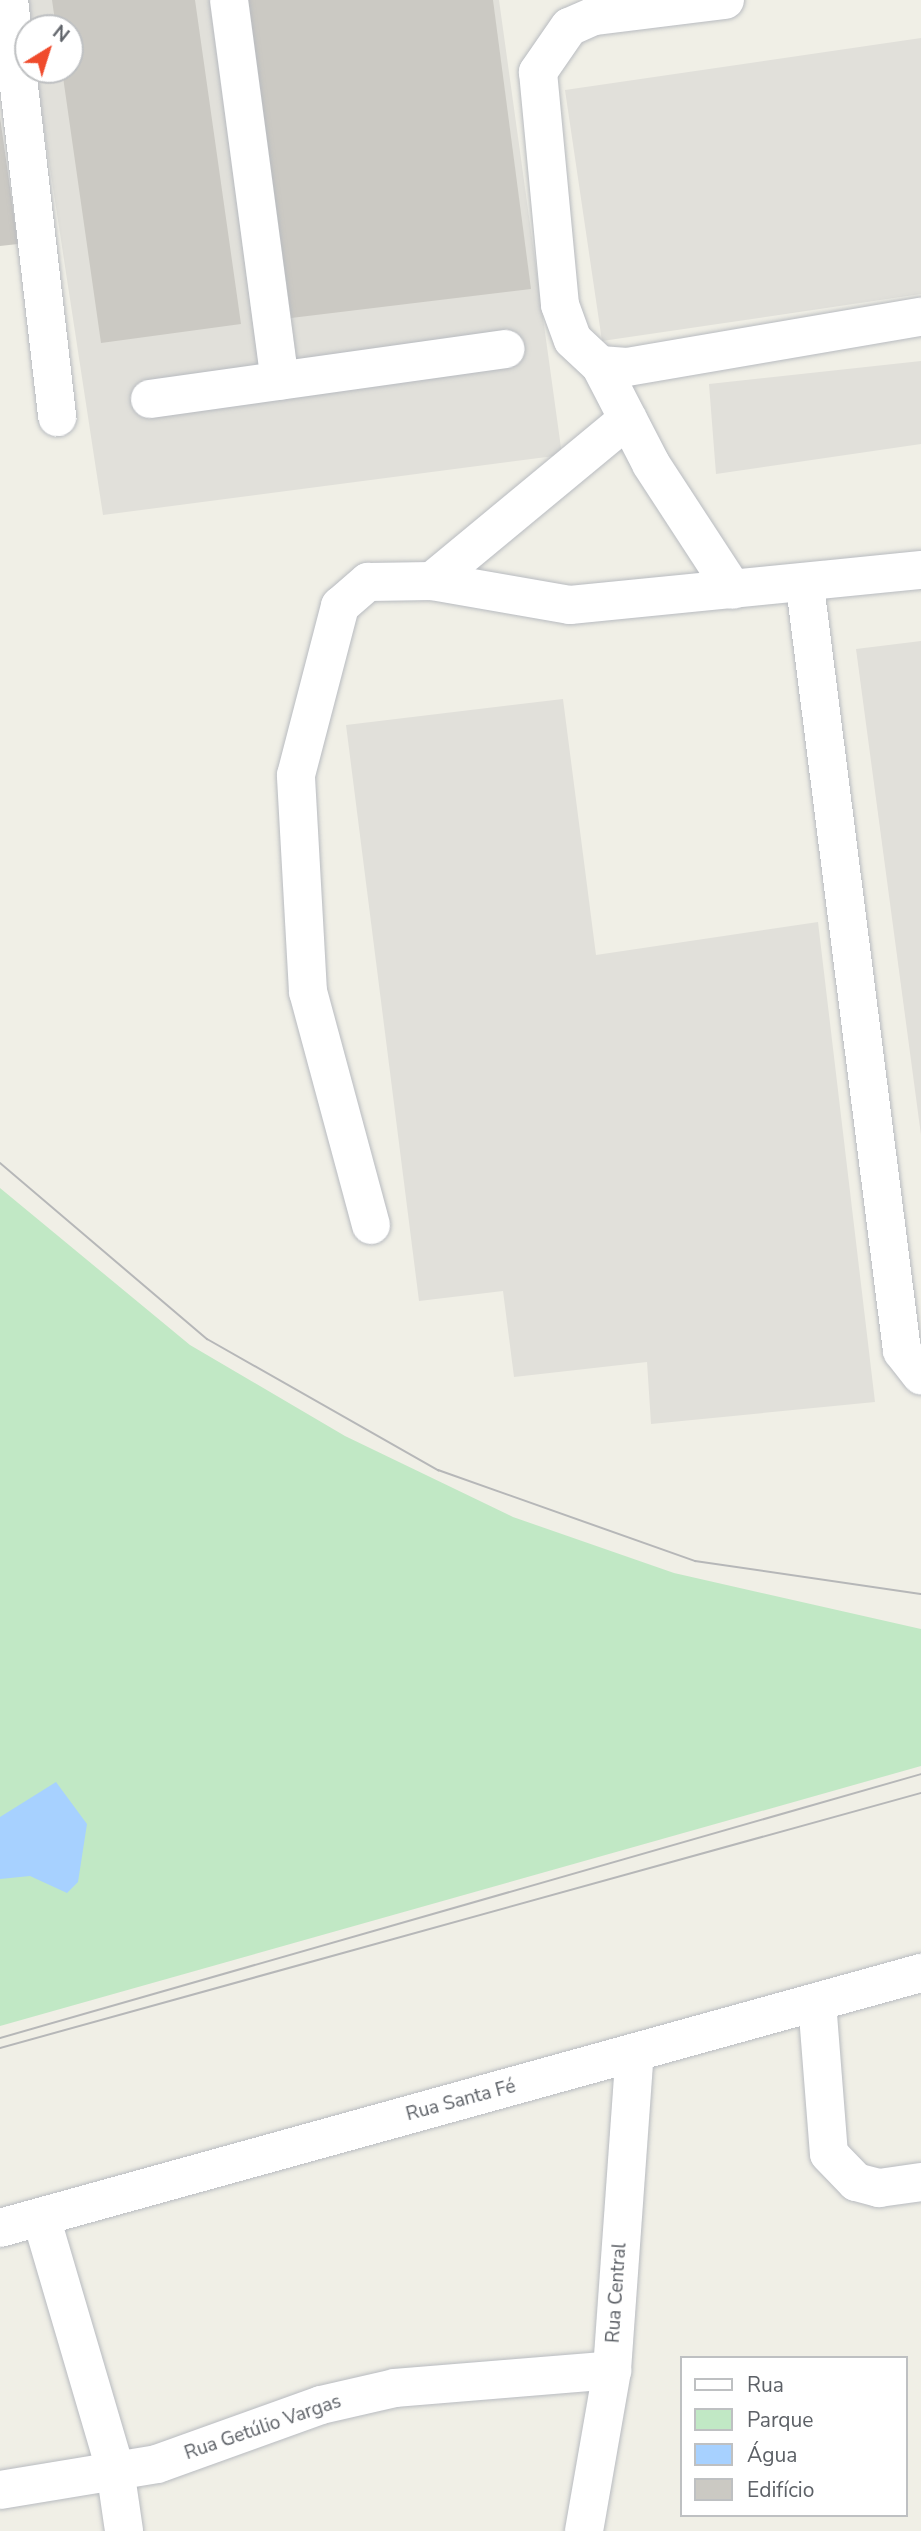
<!DOCTYPE html>
<html>
<head>
<meta charset="utf-8">
<style>
	body { margin:0 }
	#map { position:relative; width:921px; height:2531px; overflow:hidden; background:#f0efe6; font-family:"Nunito Sans",sans-serif }
	div>[style] { position:absolute }
	.industrial>* { inset:0; background:#e1e0da }
	.green>* { inset:0; background:#c1e8c5 }
	.water>* { inset:0; background:#a7d1ff }
	.building>* { inset:0; background:#cbc9c3 }
	.roads { filter:drop-shadow(0 0 2px #b8bbc0) drop-shadow(0 0 2px #b8bbc0) }
	.minor>* { height:38px; margin:-19px; padding:0 19px; transform-origin:19px; border-radius:19px; background:#fff }
	.tram>* { height:2px; margin:-1px; padding:0 1px; transform-origin:1px; border-radius:1px; background:#b6b7b8 }
	span { translate:-50% -50%; white-space:nowrap; text-align:center; line-height:1.15; -webkit-text-stroke:5px #fff; paint-order:stroke }
	.street-label { font-size:19px; color:#5d6167 }
	.legend { position:absolute; left:680px; top:2356px; width:228px; height:161px; box-sizing:border-box; background:#fff; border:2px solid #bec0c2; margin:0; padding:9px 12px; list-style:none; font-size:21px; color:#5d6167 }
	.legend li { display:flex; align-items:center; gap:14px; height:35px }
	.legend b { width:35px; border:2px solid #bec0c2 }
	.north { position:absolute; left:14px; top:14px; width:70px; height:70px; box-sizing:border-box; background:#fff; border:2px solid #bec0c2; border-radius:50%; rotate:38deg; font-size:19px; font-weight:700; line-height:28px; text-align:center; color:#5d6167 }
	.north::after { content:''; display:block; margin:auto; width:24px; height:32px; background:#f04b2c; clip-path:polygon(50% 0,100% 100%,50% 72%,0 100%) }
</style>
</head>
<body>
<div id="map">
	<div class="industrial">
		<i style="clip-path:polygon(24px 0,499px 0,562px 455px,103px 515px,35px 70px,70px 70px,70px 28px,28px 28px)"></i>
		<i style="clip-path:polygon(921px 38px,921px 294px,602px 341px,565px 90px)"></i>
		<i style="clip-path:polygon(921px 361px,921px 444px,716px 474px,709px 384px)"></i>
		<i style="clip-path:polygon(921px 641px,921px 1135px,856px 649px)"></i>
		<i style="clip-path:polygon(563px 699px,596px 955px,818px 922px,875px 1402px,651px 1424px,647px 1362px,514px 1377px,503px 1291px,419px 1301px,346px 725px)"></i>
	</div>
	<div class="green">
		<i style="clip-path:polygon(0 1188px,190px 1345px,345px 1436px,513px 1517px,674px 1573px,921px 1629px,921px 1766px,0 2026px)"></i>
	</div>
	<div class="water">
		<i style="clip-path:polygon(56px 1782px,87px 1824px,78px 1882px,67px 1893px,30px 1876px,0 1879px,0 1817px)"></i>
	</div>
	<div class="building">
		<i style="clip-path:polygon(52px 0,195px 0,241px 324px,101px 343px,62px 70px,70px 70px,70px 28px,56px 28px)"></i>
		<i style="clip-path:polygon(248px 0,493px 0,531px 289px,291px 318px)"></i>
		<i style="clip-path:polygon(0 117px,18px 244px,0 246px)"></i>
	</div>
	<div class="roads">
		<div class="minor">
			<i style="left:9px;top:0;width:420px;rotate:83.4deg"></i>
			<i style="left:229px;top:0;width:384px;rotate:82.4deg"></i>
			<i style="left:725px;top:0;width:132px;rotate:173deg"></i>
			<i style="left:594px;top:16px;width:27px;rotate:156deg"></i>
			<i style="left:569px;top:27px;width:55px;rotate:124.6deg"></i>
			<i style="left:538px;top:72px;width:234px;rotate:84.6deg"></i>
			<i style="left:560px;top:305px;width:37px;rotate:70deg"></i>
			<i style="left:573px;top:340px;width:37px;rotate:43deg"></i>
			<i style="left:600px;top:365px;width:111px;rotate:62.7deg"></i>
			<i style="left:651px;top:464px;width:150px;rotate:56.9deg"></i>
			<i style="left:600px;top:365px;width:27px;rotate:4deg"></i>
			<i style="left:627px;top:367px;width:298px;rotate:-9.7deg"></i>
			<i style="left:150px;top:399px;width:359px;rotate:-8deg"></i>
			<i style="left:432px;top:581px;width:254px;rotate:-39.6deg"></i>
			<i style="left:805px;top:586px;width:771px;rotate:82.77deg"></i>
			<i style="left:902px;top:1351px;width:31px;rotate:52deg"></i>
			<i style="left:371px;top:1225px;width:241px;rotate:-105.1deg"></i>
			<i style="left:308px;top:992px;width:217px;rotate:-93.2deg"></i>
			<i style="left:296px;top:775px;width:175px;rotate:-75.4deg"></i>
			<i style="left:340px;top:606px;width:37px;rotate:-41deg"></i>
			<i style="left:368px;top:582px;width:64px;rotate:-0.9deg"></i>
			<i style="left:432px;top:581px;width:140px;rotate:9.9deg"></i>
			<i style="left:570px;top:605px;width:353px;rotate:-5.7deg"></i>
			<i style="left:817px;top:2002px;width:152px;rotate:85.5deg"></i>
			<i style="left:829px;top:2154px;width:39px;rotate:46deg"></i>
			<i style="left:856px;top:2182px;width:24px;rotate:15deg"></i>
			<i style="left:879px;top:2188px;width:42px;rotate:-8.1deg"></i>
			<i style="left:41px;top:2217px;width:263px;rotate:73.6deg"></i>
			<i style="left:115px;top:2469px;width:63px;rotate:81.7deg"></i>
			<i style="left:0;top:2228px;width:956px;rotate:-15.48deg"></i>
			<i style="left:0;top:2490px;width:159px;rotate:-9.4deg"></i>
			<i style="left:157px;top:2464px;width:174px;rotate:-19.8deg"></i>
			<i style="left:321px;top:2405px;width:76px;rotate:-12.9deg"></i>
			<i style="left:395px;top:2388px;width:218px;rotate:-4.7deg"></i>
			<i style="left:584px;top:2531px;width:163px;rotate:-80.1deg"></i>
			<i style="left:612px;top:2370px;width:318px;rotate:-85.9deg"></i>
		</div>
	</div>
	<div class="tram">
		<i style="left:0;top:1163px;width:272px;rotate:40.4deg"></i>
		<i style="left:207px;top:1339px;width:266px;rotate:29.6deg"></i>
		<i style="left:438px;top:1470px;width:273px;rotate:19.5deg"></i>
		<i style="left:695px;top:1561px;width:228px;rotate:8.3deg"></i>
		<i style="left:0;top:2038px;width:958px;rotate:-15.99deg"></i>
		<i style="left:0;top:2048px;width:956px;rotate:-15.48deg"></i>
	</div>
	<div class="street-label">
		<span style="left:461px;top:2101px;rotate:-15deg">Rua Santa Fé</span>
		<span style="left:617px;top:2293px;rotate:-86deg">Rua Central</span>
		<span style="left:263px;top:2428px;rotate:-19deg">Rua Getúlio Vargas</span>
	</div>
	<ul class="legend">
	<li><b style="height:9px;background:#fff"></b>Rua</li>
	<li><b style="height:19px;background:#c1e8c5"></b>Parque</li>
	<li><b style="height:19px;background:#a7d1ff"></b>Água</li>
	<li><b style="height:19px;background:#cbc9c3"></b>Edifício</li>
	</ul>
	<div class="north">N</div>
</div>
</body>
</html>
